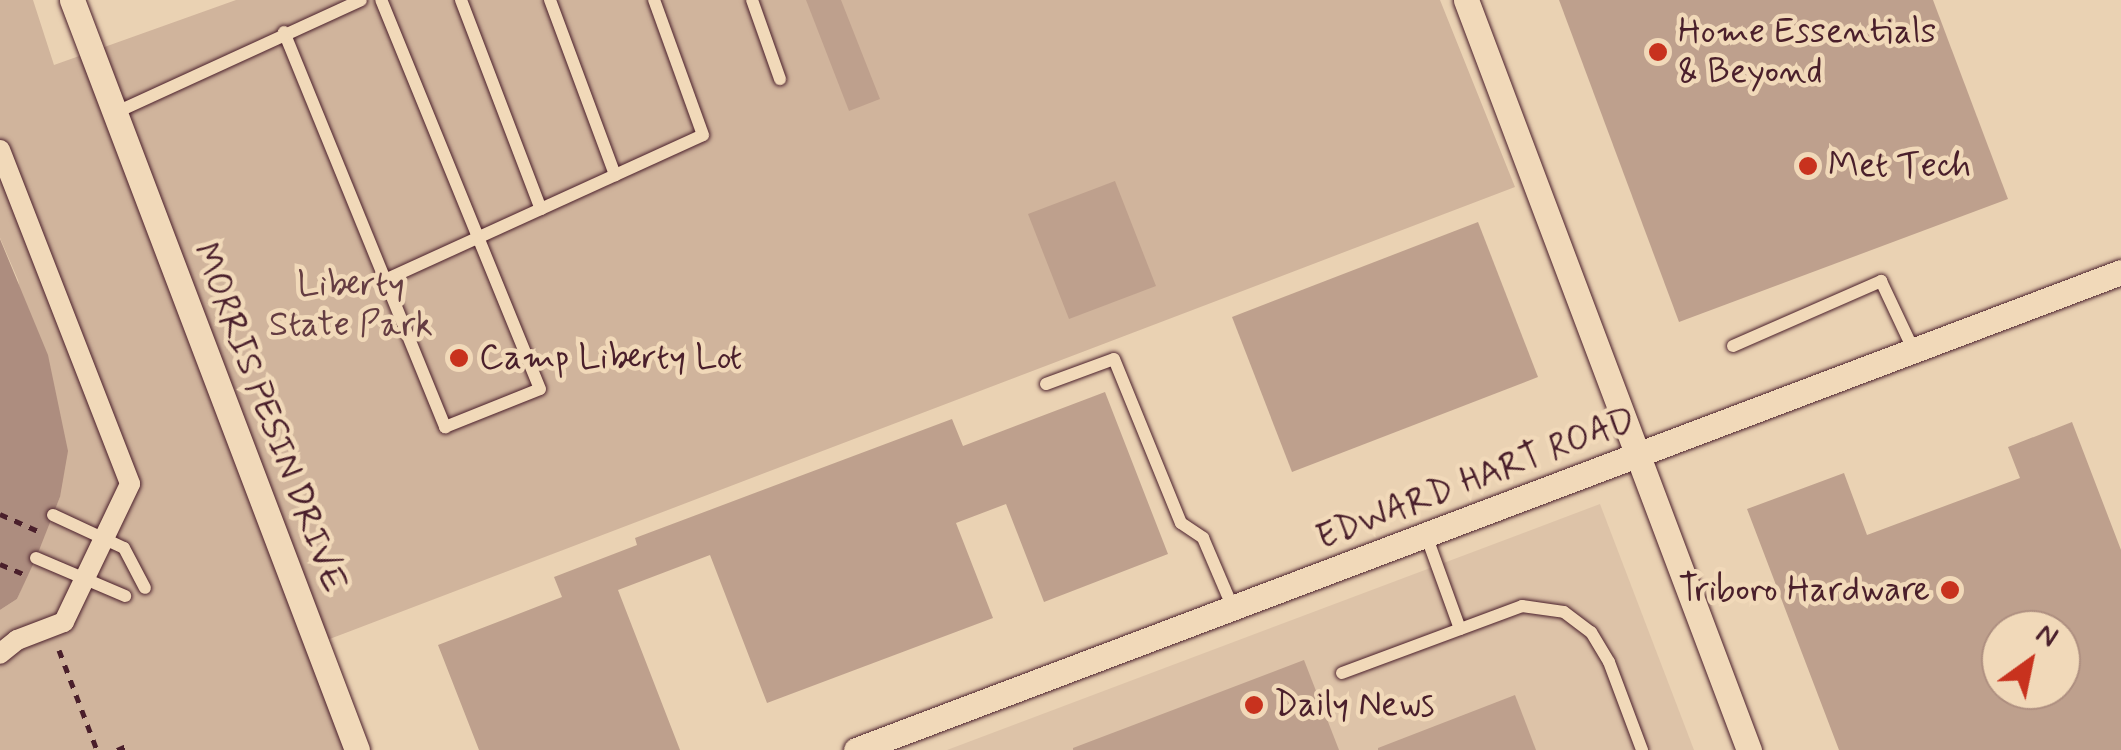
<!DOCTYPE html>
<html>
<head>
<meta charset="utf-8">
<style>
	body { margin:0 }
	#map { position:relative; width:2121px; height:750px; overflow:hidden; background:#ead2b3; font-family:Mynerve,sans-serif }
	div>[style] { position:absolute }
	.built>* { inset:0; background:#ddc3a8 }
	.green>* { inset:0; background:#d0b49c }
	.water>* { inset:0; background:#ad8d7f }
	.building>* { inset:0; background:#bea08d }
	.path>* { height:5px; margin-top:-2.5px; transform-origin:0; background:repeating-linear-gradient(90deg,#4a1f2b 0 8px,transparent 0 16px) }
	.roads { filter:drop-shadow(0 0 2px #4a1f2b) drop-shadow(0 0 2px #4a1f2b) }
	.service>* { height:12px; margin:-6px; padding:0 6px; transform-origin:6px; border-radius:6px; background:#f1d9b9 }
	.pedestrian>* { height:20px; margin:-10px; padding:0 10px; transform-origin:10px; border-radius:10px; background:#f1d9b9 }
	.minor>* { height:25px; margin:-12.5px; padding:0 12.5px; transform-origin:12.5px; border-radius:12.5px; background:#f1d9b9 }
	.dots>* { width:28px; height:28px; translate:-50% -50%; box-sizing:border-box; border:5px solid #f1d9b9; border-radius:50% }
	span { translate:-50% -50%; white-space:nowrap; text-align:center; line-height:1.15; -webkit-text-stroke:9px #f1d9b9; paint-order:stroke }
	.poi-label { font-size:35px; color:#4a1f2b }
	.left { translate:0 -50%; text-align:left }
	.right { translate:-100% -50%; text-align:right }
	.park-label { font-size:35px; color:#653d42 }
	.street-label { font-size:35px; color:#4a1f2b }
	.north { position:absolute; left:1981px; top:610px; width:100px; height:100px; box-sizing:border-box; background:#f1d9b9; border:2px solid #ae8f80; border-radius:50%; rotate:33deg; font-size:28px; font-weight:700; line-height:40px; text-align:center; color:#4a1f2b }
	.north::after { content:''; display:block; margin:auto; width:35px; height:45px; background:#c8321e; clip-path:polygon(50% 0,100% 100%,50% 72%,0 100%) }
</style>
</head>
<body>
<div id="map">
	<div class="built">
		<i style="clip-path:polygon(1600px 504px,1694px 750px,947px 750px)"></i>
	</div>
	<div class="green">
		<i style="clip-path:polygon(0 0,33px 0,54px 65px,236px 0,1440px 0,1515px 187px,306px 648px,344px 750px,0 750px,0 610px,17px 599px,60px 497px,18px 280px,0 238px)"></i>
	</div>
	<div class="water">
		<i style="clip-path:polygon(0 239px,48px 355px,68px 451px,60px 497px,36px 558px,17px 599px,0 610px)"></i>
	</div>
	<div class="building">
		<i style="clip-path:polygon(806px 0,841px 0,880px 99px,849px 111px)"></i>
		<i style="clip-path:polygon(1559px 0,1933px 0,2008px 199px,1679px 322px)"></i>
		<i style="clip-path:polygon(1115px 181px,1156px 286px,1069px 319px,1028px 214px)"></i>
		<i style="clip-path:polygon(1478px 222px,1538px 377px,1292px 472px,1232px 317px)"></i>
		<i style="clip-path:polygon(1105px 392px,1168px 554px,1044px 602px,1006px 504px,956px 523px,993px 618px,767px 703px,710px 555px,618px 590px,680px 750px,479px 750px,438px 645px,562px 597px,554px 577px,637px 545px,635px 538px,952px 419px,963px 446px)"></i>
		<i style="clip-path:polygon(evenodd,2072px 422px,2121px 550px,2121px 750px,1839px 750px,1747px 509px,1844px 473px,1867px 535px,2020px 478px,2008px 447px,2072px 422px,2001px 630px,2061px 630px,2061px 690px,2001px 690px,2001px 630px)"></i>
		<i style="clip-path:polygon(1304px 660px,1339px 750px,1073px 750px,1073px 748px)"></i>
		<i style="clip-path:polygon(1515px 695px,1536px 750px,1378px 750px,1378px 748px)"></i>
	</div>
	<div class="path">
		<i style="left:0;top:514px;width:42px;rotate:24.1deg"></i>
		<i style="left:0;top:564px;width:25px;rotate:23deg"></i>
		<i style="left:59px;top:650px;width:107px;rotate:69.2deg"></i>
		<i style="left:117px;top:750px;width:13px;rotate:-23deg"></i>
	</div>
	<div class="roads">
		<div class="service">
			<i style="left:461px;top:0;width:224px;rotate:69.1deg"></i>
			<i style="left:550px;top:0;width:187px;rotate:69.6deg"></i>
			<i style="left:752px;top:0;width:84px;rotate:70.5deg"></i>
			<i style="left:284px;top:32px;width:427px;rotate:67.8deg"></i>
			<i style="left:445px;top:427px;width:102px;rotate:-21.8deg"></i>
			<i style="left:540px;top:389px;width:420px;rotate:-112.2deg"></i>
			<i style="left:119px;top:111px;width:266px;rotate:-24.6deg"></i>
			<i style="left:385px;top:280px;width:349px;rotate:-24.5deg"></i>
			<i style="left:703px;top:135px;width:144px;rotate:-109.9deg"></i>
			<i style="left:1733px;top:346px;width:162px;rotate:-23.7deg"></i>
			<i style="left:1881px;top:281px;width:77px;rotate:64.8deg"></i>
			<i style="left:1046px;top:384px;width:72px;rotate:-20.2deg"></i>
			<i style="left:1114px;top:359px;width:177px;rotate:67.8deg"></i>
			<i style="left:1181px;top:523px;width:27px;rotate:34deg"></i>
			<i style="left:1203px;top:538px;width:76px;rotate:66.8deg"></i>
			<i style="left:53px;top:515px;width:78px;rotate:24.9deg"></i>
			<i style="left:124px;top:548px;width:45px;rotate:62.3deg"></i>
			<i style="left:1426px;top:535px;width:100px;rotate:70.1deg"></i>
			<i style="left:36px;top:558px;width:97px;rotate:23.1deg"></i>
			<i style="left:1342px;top:673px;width:192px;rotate:-20.4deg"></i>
			<i style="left:1522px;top:606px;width:42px;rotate:8.1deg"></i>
			<i style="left:1564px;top:612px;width:34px;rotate:37deg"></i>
			<i style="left:1591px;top:632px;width:35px;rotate:59deg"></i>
			<i style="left:1609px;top:662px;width:94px;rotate:69.4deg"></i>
		</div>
		<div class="pedestrian">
			<i style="left:0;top:150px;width:358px;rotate:68.7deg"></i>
			<i style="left:130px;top:484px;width:153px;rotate:115.6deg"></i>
			<i style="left:64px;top:622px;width:50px;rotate:159deg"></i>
			<i style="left:17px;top:640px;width:22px;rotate:141deg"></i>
		</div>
		<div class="minor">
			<i style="left:72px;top:0;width:802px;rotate:69.19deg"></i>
			<i style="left:1466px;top:0;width:802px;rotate:69.33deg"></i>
			<i style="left:856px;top:750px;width:1352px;rotate:-20.7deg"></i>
		</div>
	</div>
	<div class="dots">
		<i style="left:1658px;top:52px;background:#c8321e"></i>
		<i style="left:1808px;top:166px;background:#c8321e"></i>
		<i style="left:459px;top:358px;background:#c8321e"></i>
		<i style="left:1950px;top:590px;background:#c8321e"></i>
		<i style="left:1254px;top:705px;background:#c8321e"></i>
	</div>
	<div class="poi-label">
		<span class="left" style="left:1678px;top:52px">Home Essentials<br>&amp; Beyond</span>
		<span class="left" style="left:1828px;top:166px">Met Tech</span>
		<span class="left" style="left:479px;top:358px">Camp Liberty Lot</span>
		<span class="right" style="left:1930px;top:590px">Triboro Hardware</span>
		<span class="left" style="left:1274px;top:705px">Daily News</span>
	</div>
	<div class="park-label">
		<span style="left:351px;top:305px">Liberty<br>State Park</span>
	</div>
	<div class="street-label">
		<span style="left:269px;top:418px;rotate:69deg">MORRIS PESIN DRIVE</span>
		<span style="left:1476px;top:479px;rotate:-21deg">EDWARD HART ROAD</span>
	</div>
	<div class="north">N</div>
</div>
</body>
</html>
